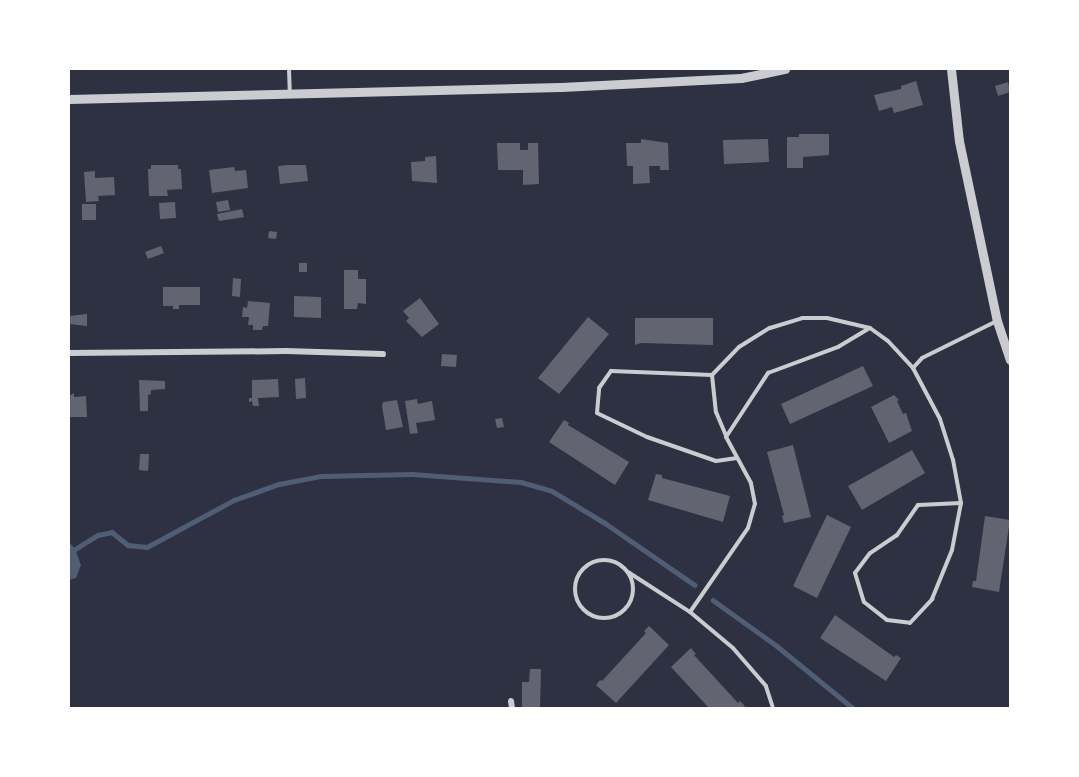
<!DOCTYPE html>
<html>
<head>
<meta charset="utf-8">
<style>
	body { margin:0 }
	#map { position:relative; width:1079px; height:777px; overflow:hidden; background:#2d3142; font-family:"Nunito Sans",sans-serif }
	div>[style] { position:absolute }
	.water>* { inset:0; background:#4f5d75 }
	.stream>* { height:4.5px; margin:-2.25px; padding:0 2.25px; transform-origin:2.25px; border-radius:2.25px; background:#4f5d75 }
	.building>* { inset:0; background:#626471 }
	.service>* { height:4px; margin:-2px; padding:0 2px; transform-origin:2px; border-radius:2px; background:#caccd0 }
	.service>.ring { margin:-2px; padding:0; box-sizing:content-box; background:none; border:4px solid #caccd0; border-radius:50% }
	.minor>* { height:6px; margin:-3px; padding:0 3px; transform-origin:3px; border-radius:3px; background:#caccd0 }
	.tertiary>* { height:9px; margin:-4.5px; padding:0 4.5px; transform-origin:4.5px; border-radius:4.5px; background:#caccd0 }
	span { translate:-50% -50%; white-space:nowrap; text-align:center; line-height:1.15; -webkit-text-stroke:5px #fff; paint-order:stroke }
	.frame { position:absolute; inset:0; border:70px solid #fff; pointer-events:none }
</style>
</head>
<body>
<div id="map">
	<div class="water">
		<i style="clip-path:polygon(69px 542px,75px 549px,81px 565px,76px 578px,69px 580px)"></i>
	</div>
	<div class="stream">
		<i style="left:69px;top:553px;width:34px;rotate:-32deg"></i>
		<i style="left:98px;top:535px;width:14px;rotate:-12deg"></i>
		<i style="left:112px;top:532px;width:21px;rotate:39deg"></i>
		<i style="left:128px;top:545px;width:19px;rotate:6deg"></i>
		<i style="left:147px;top:547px;width:99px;rotate:-28.4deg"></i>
		<i style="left:234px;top:500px;width:48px;rotate:-19.6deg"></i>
		<i style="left:279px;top:484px;width:43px;rotate:-10.8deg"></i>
		<i style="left:321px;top:476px;width:91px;rotate:-1.3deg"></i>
		<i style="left:412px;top:474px;width:109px;rotate:4.2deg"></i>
		<i style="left:521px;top:482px;width:32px;rotate:16deg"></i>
		<i style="left:552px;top:491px;width:62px;rotate:31.1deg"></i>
		<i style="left:605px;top:523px;width:109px;rotate:34.6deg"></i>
		<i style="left:713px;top:600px;width:79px;rotate:35.7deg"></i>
		<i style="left:777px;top:646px;width:98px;rotate:39.2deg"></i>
	</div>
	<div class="building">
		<i style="clip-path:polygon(916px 81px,923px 105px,894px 113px,892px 107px,879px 111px,874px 95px,901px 89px,901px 86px)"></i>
		<i style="clip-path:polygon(1008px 82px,1010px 92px,998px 96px,995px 86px)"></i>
		<i style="clip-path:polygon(799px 134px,829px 134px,829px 155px,803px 157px,803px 168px,787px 168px,787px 137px,799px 137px)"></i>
		<i style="clip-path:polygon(641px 139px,668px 143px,669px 170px,660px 170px,660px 166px,649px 166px,650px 183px,633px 184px,633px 166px,627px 166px,626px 143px,641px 143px)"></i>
		<i style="clip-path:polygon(768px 139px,769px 162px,724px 164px,723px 140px)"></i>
		<i style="clip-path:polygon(497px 143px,520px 143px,520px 150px,528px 150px,528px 143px,538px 143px,539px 184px,523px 185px,523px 170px,498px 170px)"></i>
		<i style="clip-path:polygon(436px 156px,437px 183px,412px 181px,411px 162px,425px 161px,425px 157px)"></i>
		<i style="clip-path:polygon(151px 165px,178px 165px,178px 169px,181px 169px,182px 189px,167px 190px,168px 196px,149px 196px,148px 169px,151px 169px)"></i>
		<i style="clip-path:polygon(287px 165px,306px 165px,308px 181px,280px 184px,278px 166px)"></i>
		<i style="clip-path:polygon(234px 167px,235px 171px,246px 170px,248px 188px,212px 193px,209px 170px)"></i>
		<i style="clip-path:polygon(95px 171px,95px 178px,114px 177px,115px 195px,98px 196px,99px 201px,86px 202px,84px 172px)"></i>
		<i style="clip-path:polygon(228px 200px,230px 210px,218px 212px,216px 202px)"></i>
		<i style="clip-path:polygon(175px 202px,176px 218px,160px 219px,159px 203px)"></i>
		<i style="clip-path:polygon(82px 204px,96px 204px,96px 220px,82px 220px)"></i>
		<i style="clip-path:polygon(242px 209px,244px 217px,219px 221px,217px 214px)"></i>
		<i style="clip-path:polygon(269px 231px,277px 232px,276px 239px,268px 238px)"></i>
		<i style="clip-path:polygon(161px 246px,164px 253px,148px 259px,145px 252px)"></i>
		<i style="clip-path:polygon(299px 263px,307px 263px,307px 272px,299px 272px)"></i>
		<i style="clip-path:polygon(344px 270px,358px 270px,358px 279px,366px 279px,366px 304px,358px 303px,357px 309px,344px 309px)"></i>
		<i style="clip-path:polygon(233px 278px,241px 279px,240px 297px,232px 296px)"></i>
		<i style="clip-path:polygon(163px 287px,200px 287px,200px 305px,179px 305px,179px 309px,173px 309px,173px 306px,163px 306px)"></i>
		<i style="clip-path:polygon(294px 296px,321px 297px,321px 318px,294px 317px)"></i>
		<i style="clip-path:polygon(420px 298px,439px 324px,422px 337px,406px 321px,409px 318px,403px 311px)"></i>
		<i style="clip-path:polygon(248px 301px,270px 303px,268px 326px,263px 326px,262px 330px,253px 330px,253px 325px,248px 325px,249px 317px,242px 317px,243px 307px,247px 308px)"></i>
		<i style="clip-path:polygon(87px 314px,87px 326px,69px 324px,69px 316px)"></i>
		<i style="clip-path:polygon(588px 317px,609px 334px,559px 394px,538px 378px)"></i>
		<i style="clip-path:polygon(635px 318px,713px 318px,713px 345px,641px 343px,635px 345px)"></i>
		<i style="clip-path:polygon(442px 354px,457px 355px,456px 367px,441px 366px)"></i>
		<i style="clip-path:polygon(863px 366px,873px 386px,790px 424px,781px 404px)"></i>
		<i style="clip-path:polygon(305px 378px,306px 398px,296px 399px,295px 379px)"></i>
		<i style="clip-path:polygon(278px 379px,279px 397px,258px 398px,259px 406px,253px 406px,252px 401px,249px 402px,249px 398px,252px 398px,252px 380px)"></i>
		<i style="clip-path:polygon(139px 380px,165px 381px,165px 389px,151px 390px,151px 394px,148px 395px,148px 411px,140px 411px)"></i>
		<i style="clip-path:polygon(74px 393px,74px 397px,86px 396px,87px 417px,69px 417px,69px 396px)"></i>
		<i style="clip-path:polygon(894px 395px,899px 400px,897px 401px,903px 414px,906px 413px,912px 431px,889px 443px,871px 407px)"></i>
		<i style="clip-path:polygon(417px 399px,418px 404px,432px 401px,435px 420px,416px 423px,418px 433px,410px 434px,405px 401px)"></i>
		<i style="clip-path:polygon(397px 400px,403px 427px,386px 430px,382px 406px,383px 402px)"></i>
		<i style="clip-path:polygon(502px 418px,504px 427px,497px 428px,495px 419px)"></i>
		<i style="clip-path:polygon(564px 420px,569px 423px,568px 425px,629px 462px,615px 485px,549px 442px)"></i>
		<i style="clip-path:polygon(793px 445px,811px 517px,784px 523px,782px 516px,784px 515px,767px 452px)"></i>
		<i style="clip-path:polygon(912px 450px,925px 473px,862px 510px,848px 486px)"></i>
		<i style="clip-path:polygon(140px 454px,149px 454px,148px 471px,139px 470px)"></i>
		<i style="clip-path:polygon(656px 474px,662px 475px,662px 478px,730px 496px,723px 522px,648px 500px)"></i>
		<i style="clip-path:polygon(827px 515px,851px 527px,817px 598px,793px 586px)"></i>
		<i style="clip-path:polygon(985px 516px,1010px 520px,999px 592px,972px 587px,973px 581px,976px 581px)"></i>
		<i style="clip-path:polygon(835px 615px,894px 657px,896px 655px,901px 658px,886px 681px,820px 638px)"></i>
		<i style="clip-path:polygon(649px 626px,669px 645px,616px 703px,596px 685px,600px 680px,602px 681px,646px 633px,644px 631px)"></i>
		<i style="clip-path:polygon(691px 648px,696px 654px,694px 655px,738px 703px,740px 701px,745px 706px,743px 708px,709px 708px,671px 667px)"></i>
		<i style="clip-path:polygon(530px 669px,541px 669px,540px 708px,522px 708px,522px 682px,529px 682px)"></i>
	</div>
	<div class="service">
		<i style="left:289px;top:69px;width:24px;rotate:88deg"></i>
		<i style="left:712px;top:375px;width:37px;rotate:84deg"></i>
		<i style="left:716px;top:412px;width:26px;rotate:67deg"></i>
		<i style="left:737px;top:458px;width:21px;rotate:172deg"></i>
		<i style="left:716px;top:461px;width:73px;rotate:-160.8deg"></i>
		<i style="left:647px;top:437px;width:55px;rotate:-154.4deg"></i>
		<i style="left:597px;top:413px;width:25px;rotate:-85deg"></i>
		<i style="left:599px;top:388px;width:21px;rotate:-55deg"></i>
		<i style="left:611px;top:371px;width:101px;rotate:2.3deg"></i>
		<i style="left:712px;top:375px;width:39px;rotate:-46deg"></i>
		<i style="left:739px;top:347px;width:36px;rotate:-32deg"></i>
		<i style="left:770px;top:328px;width:34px;rotate:-17deg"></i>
		<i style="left:802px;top:318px;width:25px"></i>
		<i style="left:827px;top:318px;width:44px;rotate:13.1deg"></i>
		<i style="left:961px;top:503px;width:43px;rotate:177.3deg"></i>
		<i style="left:918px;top:505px;width:37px;rotate:125deg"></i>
		<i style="left:897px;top:535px;width:32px;rotate:146deg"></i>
		<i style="left:870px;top:553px;width:25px;rotate:127deg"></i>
		<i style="left:855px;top:573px;width:30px;rotate:73deg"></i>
		<i style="left:864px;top:602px;width:29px;rotate:38deg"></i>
		<i style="left:887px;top:620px;width:23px;rotate:7deg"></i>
		<i style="left:910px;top:623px;width:33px;rotate:-47deg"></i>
		<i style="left:932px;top:599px;width:53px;rotate:-67.8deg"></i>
		<i style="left:952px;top:550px;width:48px;rotate:-79.2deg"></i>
		<i style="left:961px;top:503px;width:44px;rotate:-100.5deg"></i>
		<i style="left:953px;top:460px;width:43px;rotate:-107.6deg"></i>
		<i style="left:940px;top:419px;width:58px;rotate:-117.9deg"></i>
		<i style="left:913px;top:368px;width:13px;rotate:-48deg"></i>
		<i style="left:922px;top:358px;width:84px;rotate:-26.3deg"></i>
		<i class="ring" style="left:575px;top:560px;width:54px;height:54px"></i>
		<i style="left:628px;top:572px;width:74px;rotate:32.8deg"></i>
		<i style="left:773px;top:708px;width:23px;rotate:-108deg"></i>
		<i style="left:766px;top:686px;width:50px;rotate:-131deg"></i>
		<i style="left:733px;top:648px;width:56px;rotate:-140.1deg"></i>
		<i style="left:690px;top:612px;width:102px;rotate:-55.4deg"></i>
		<i style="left:748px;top:528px;width:25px;rotate:-74deg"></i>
		<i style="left:755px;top:504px;width:21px;rotate:-101deg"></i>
		<i style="left:751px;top:483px;width:52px;rotate:-118.5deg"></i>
		<i style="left:726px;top:437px;width:77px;rotate:-56.7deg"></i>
		<i style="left:768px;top:373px;width:75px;rotate:-20.4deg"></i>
		<i style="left:838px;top:347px;width:37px;rotate:-31deg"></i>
		<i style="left:870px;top:328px;width:22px;rotate:36deg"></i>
		<i style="left:888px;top:341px;width:37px;rotate:47deg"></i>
	</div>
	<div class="minor">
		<i style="left:69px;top:353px;width:217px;rotate:-0.5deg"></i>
		<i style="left:286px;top:351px;width:97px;rotate:1.8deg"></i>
		<i style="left:511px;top:701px;width:7px;rotate:82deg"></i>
	</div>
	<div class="tertiary">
		<i style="left:951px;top:69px;width:72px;rotate:83.7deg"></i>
		<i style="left:959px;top:141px;width:184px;rotate:78.1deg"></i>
		<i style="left:997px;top:321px;width:41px;rotate:71.6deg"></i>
		<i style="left:69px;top:99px;width:492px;rotate:-1.4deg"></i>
		<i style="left:561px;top:87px;width:180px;rotate:-2.9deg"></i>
		<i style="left:741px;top:78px;width:45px;rotate:-11.6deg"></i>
	</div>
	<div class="frame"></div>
</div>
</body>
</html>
